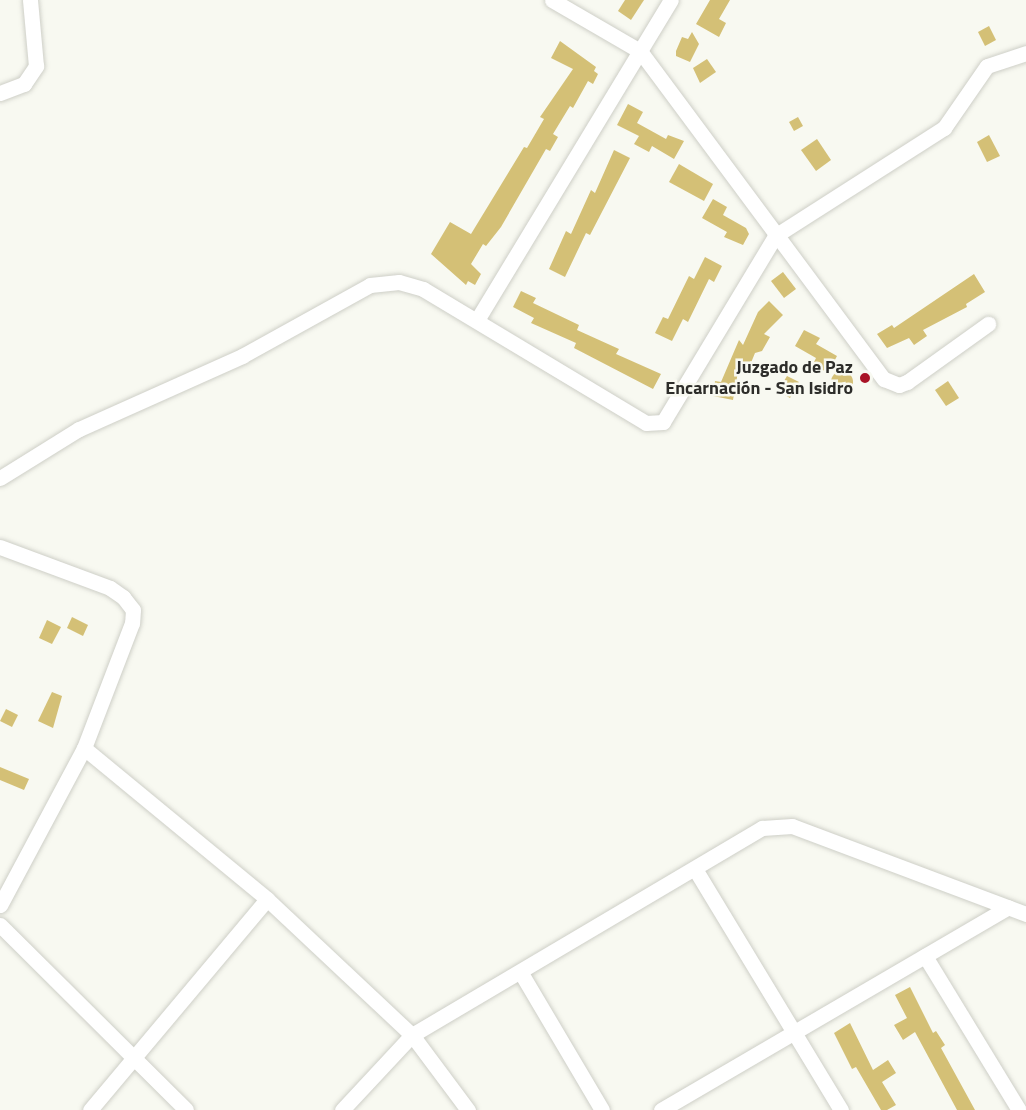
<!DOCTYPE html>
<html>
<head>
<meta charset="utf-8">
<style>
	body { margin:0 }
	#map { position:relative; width:1026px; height:1110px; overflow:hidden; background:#f8f9f1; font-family:"Titillium Web",sans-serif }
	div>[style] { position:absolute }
	.building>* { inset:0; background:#d4c076 }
	.round { border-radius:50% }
	.roads { filter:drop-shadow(0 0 2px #cecfc7) drop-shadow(0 0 2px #cecfc7) }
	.street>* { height:15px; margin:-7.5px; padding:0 7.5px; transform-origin:7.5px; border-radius:7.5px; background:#fff }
	.dots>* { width:16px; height:16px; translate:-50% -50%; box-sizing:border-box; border:3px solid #f8f9f1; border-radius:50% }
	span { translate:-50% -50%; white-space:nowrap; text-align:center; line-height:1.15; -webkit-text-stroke:5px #f8f9f1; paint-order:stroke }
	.poi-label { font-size:18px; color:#2d2d2a; font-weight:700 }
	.right { translate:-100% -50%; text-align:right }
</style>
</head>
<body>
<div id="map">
	<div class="building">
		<i style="clip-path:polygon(625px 0,644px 0,631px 20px,618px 11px)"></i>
		<i style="clip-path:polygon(710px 0,730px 0,719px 19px,726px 23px,719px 37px,696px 24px)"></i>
		<i style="clip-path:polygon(989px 26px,996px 40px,985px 46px,978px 32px)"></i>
		<i style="clip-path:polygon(692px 32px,699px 44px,690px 62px,676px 56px,676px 51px,682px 37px,688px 39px)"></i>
		<i style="clip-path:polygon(560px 41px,596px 67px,594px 71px,598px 74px,593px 84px,588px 81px,573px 108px,570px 106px,553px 134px,558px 137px,550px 151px,546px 149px,501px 227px,486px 246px,483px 244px,471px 264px,481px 274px,475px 285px,468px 281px,466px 285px,431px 254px,450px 222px,471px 234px,524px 147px,527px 148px,544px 119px,540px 117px,573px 69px,551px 58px)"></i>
		<i style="clip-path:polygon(707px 59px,716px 72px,700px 83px,693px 68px)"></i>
		<i style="clip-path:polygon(628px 104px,643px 112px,637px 123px,666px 139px,668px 135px,684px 141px,674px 159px,652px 146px,649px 152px,634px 144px,639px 136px,617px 125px)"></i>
		<i style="clip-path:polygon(798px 117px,803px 126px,794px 131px,789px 122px)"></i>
		<i style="clip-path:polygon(989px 135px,1000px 156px,987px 162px,977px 142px)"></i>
		<i style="clip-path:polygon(817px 139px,831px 160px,816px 171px,801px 150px)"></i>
		<i style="clip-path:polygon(614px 150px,630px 158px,590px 235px,586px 233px,565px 277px,549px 269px,566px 231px,571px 234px,591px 190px,595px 193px)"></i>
		<i style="clip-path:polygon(679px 164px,713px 184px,704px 201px,669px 182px)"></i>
		<i style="clip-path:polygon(713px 199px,727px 207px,723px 215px,746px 228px,749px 234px,743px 245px,724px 237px,727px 232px,702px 218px)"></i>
		<i style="clip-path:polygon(705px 257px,722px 266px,714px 282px,709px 279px,688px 322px,683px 319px,672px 341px,655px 333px,663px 317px,668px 319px,689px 276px,694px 279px)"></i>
		<i style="clip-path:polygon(783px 272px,796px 289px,784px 298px,771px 281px)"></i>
		<i style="clip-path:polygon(974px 274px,985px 292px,966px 304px,967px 307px,923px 330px,927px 336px,914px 345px,909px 338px,887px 348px,877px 334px,892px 325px,894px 328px)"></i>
		<i style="clip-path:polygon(521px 291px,536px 298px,533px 303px,579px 325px,577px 330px,619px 349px,616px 354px,661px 374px,653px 389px,574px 348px,576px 343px,531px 323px,534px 318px,513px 307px)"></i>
		<i style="clip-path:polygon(769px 301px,783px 315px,764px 334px,770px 337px,762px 351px,755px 353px,746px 375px,738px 372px,733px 400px,713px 396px,715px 381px,721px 382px,739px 340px,743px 345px,758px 312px)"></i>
		<i style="clip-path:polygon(804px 330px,820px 338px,816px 344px,837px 356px,828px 373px,813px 364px,816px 358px,795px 346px)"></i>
		<i class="round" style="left:831px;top:371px;width:22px;height:22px"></i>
		<i style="clip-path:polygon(787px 376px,799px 382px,790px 398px,778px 391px)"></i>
		<i style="clip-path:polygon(948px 381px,959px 398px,946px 406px,935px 390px)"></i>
		<i style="clip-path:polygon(72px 617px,88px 625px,83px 636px,67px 628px)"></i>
		<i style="clip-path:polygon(47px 620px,61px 627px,52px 644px,39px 638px)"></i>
		<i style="clip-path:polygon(52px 692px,62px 696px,53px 728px,38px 721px)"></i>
		<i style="clip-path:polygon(6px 709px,18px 715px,12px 727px,0 721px)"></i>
		<i style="clip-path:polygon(0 767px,29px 779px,24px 790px,0 780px)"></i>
		<i style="clip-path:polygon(910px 987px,933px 1033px,936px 1031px,945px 1045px,941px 1048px,975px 1110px,957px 1110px,915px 1032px,903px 1040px,894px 1025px,907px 1018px,895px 995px)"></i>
		<i style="clip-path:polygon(850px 1023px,873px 1070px,888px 1060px,896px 1073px,882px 1082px,896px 1105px,887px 1110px,881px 1110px,856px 1067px,852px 1069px,834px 1033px)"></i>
	</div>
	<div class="roads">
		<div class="street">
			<i style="left:552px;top:0;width:102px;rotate:30.1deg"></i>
			<i style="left:640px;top:51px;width:409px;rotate:53.4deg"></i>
			<i style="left:884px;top:379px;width:16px;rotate:22deg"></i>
			<i style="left:899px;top:385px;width:9px;rotate:-21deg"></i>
			<i style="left:907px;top:382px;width:100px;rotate:-35.6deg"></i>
			<i style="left:0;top:93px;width:26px;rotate:-21deg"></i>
			<i style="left:24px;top:84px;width:22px;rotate:-56deg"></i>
			<i style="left:36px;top:66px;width:66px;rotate:-95.2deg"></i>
			<i style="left:477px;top:320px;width:374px;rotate:-58.8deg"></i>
			<i style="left:0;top:478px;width:93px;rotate:-31.8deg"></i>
			<i style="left:79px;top:429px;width:179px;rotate:-24.1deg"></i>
			<i style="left:242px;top:356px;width:146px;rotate:-29deg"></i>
			<i style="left:370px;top:285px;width:29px;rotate:-6deg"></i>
			<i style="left:399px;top:282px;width:25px;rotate:16deg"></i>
			<i style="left:423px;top:289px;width:260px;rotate:31deg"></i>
			<i style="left:646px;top:423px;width:17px;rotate:-3deg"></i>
			<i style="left:663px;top:422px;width:217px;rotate:-58.9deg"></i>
			<i style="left:775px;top:236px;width:201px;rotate:-32.6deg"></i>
			<i style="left:944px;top:128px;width:75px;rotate:-55.3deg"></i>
			<i style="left:987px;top:66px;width:41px;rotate:-18.4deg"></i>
			<i style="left:0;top:547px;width:117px;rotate:20.4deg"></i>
			<i style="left:110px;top:588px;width:16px;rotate:35deg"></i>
			<i style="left:123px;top:597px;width:16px;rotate:52deg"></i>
			<i style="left:133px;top:610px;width:13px;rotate:94deg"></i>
			<i style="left:132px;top:623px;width:134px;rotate:111deg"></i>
			<i style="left:84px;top:748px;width:178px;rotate:118.1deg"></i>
			<i style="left:84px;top:748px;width:237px;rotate:39.5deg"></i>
			<i style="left:267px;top:899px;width:199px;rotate:43.2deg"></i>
			<i style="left:412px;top:1035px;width:94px;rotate:53.3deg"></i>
			<i style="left:695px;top:869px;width:282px;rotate:58.8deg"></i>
			<i style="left:0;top:925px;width:262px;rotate:44.8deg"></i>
			<i style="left:925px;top:956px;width:180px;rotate:58.6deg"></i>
			<i style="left:521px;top:973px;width:159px;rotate:59.4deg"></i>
			<i style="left:90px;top:1110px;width:275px;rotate:-50deg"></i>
			<i style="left:342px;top:1110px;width:103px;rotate:-47deg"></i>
			<i style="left:412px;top:1035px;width:407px;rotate:-30.6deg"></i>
			<i style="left:762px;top:828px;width:30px;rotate:-4deg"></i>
			<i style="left:792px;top:826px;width:250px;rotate:20.6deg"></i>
			<i style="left:661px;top:1110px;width:402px;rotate:-30.3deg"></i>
		</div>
	</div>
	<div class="dots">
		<i style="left:865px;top:378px;background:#a91326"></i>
	</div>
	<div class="poi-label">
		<span class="right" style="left:853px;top:378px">Juzgado de Paz<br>Encarnación - San Isidro</span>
	</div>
</div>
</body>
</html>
